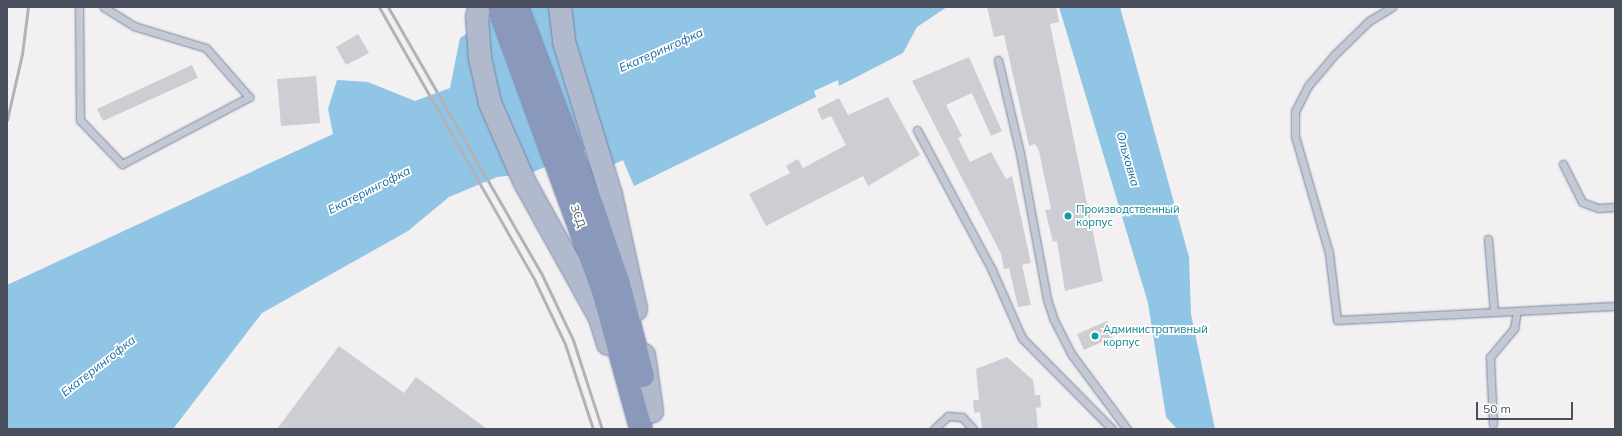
<!DOCTYPE html>
<html>
<head>
<meta charset="utf-8">
<style>
	body { margin:0 }
	#map { position:relative; width:1622px; height:436px; overflow:hidden; background:#f2f0f0; font-family:Mulish,sans-serif }
	div>[style] { position:absolute }
	.water>* { inset:0; background:#91c5e6 }
	.building>* { inset:0; background:#cdced4 }
	.roads { filter:drop-shadow(0 0 1px #7684a7) drop-shadow(0 0 1px #7684a7) }
	.service>* { height:7px; margin:-3.5px; padding:0 3.5px; transform-origin:3.5px; border-radius:3.5px; background:#c4c9d3 }
	.primary>* { height:22px; margin:-11px; padding:0 11px; transform-origin:11px; border-radius:11px; background:#b1bacc }
	.motorway>* { height:22px; margin:-11px; padding:0 11px; transform-origin:11px; border-radius:11px; background:#8a99bb }
	.rail>* { height:3px; margin:-1.5px; padding:0 1.5px; transform-origin:1.5px; border-radius:1.5px; background:#b2b3b9 }
	.dots>* { width:11px; height:11px; translate:-50% -50%; box-sizing:border-box; border:2px solid #fff; border-radius:50% }
	span { translate:-50% -50%; white-space:nowrap; text-align:center; line-height:1.15; -webkit-text-stroke:3.5px #fff; paint-order:stroke }
	.culture-label { font-size:11px; color:#0d838f }
	.left { translate:0 -50%; text-align:left }
	.street-label { font-size:11px; color:#494f5c }
	.water-label { font-size:12px; color:#156ba2; font-style:italic }
	.frame { position:absolute; inset:0; border:8px solid #494f5c; pointer-events:none }
	.scale { position:absolute; left:1476px; top:402px; width:97px; height:18px; box-sizing:border-box; border:2px solid #494f5c; border-top:0; padding-left:5px; font-size:12px; line-height:14px; white-space:nowrap; color:#494f5c; -webkit-text-stroke:3px #fff; paint-order:stroke }
</style>
</head>
<body>
<div id="map">
	<div class="water">
		<i style="clip-path:polygon(509px 7px,947px 7px,917px 27px,903px 53px,839px 86px,838px 80px,814px 91px,816px 97px,634px 186px,623px 160px,608px 167px,591px 147px,531px 173px,497px 177px,449px 197px,408px 231px,262px 313px,173px 429px,7px 429px,7px 285px,333px 134px,328px 109px,337px 80px,368px 82px,415px 101px,450px 88px,460px 38px)"></i>
		<i style="clip-path:polygon(1059px 7px,1120px 7px,1189px 257px,1191px 314px,1215px 429px,1177px 429px,1166px 417px,1148px 303px)"></i>
	</div>
	<div class="building">
		<i style="clip-path:polygon(987px 7px,1056px 7px,1059px 22px,1050px 24px,1103px 281px,1065px 291px,1057px 241px,1053px 242px,1045px 210px,1051px 209px,1039px 151px,1035px 144px,1029px 146px,1004px 35px,994px 37px)"></i>
		<i style="clip-path:polygon(358px 34px,369px 53px,346px 65px,336px 47px)"></i>
		<i style="clip-path:polygon(969px 57px,1002px 131px,991px 136px,972px 93px,946px 105px,962px 136px,958px 138px,970px 162px,991px 152px,1006px 179px,1012px 176px,1031px 263px,1022px 265px,1031px 305px,1018px 307px,1009px 268px,1004px 269px,1001px 254px,912px 81px)"></i>
		<i style="clip-path:polygon(192px 65px,198px 78px,103px 121px,97px 109px)"></i>
		<i style="clip-path:polygon(316px 76px,320px 123px,281px 126px,277px 79px)"></i>
		<i style="clip-path:polygon(888px 97px,920px 155px,868px 186px,863px 176px,766px 226px,749px 194px,790px 173px,786px 166px,798px 159px,803px 168px,846px 145px,831px 116px,822px 120px,817px 109px,839px 98px,848px 115px)"></i>
		<i style="clip-path:polygon(1107px 321px,1113px 337px,1084px 350px,1077px 334px)"></i>
		<i style="clip-path:polygon(339px 346px,404px 393px,416px 377px,487px 429px,277px 429px)"></i>
		<i style="clip-path:polygon(1007px 357px,1033px 380px,1035px 395px,1040px 395px,1041px 407px,1036px 408px,1038px 429px,982px 429px,980px 412px,974px 413px,973px 400px,979px 400px,976px 369px)"></i>
	</div>
	<div class="roads">
		<div class="service">
			<i style="left:79px;top:7px;width:113px;rotate:89.5deg"></i>
			<i style="left:80px;top:120px;width:61px;rotate:46.3deg"></i>
			<i style="left:122px;top:164px;width:144px;rotate:-27.8deg"></i>
			<i style="left:249px;top:97px;width:65px;rotate:-131.3deg"></i>
			<i style="left:206px;top:48px;width:75px;rotate:-163deg"></i>
			<i style="left:134px;top:26px;width:36px;rotate:-148deg"></i>
			<i style="left:1392px;top:7px;width:26px;rotate:149deg"></i>
			<i style="left:1370px;top:20px;width:49px;rotate:135.8deg"></i>
			<i style="left:1335px;top:54px;width:42px;rotate:130.2deg"></i>
			<i style="left:1308px;top:86px;width:28px;rotate:117deg"></i>
			<i style="left:1295px;top:111px;width:25px;rotate:90deg"></i>
			<i style="left:1295px;top:136px;width:122px;rotate:73.8deg"></i>
			<i style="left:1329px;top:253px;width:67px;rotate:83.2deg"></i>
			<i style="left:1337px;top:320px;width:278px;rotate:-2.9deg"></i>
			<i style="left:998px;top:60px;width:96px;rotate:76.7deg"></i>
			<i style="left:1020px;top:153px;width:148px;rotate:79.5deg"></i>
			<i style="left:1047px;top:299px;width:22px;rotate:72deg"></i>
			<i style="left:1054px;top:320px;width:39px;rotate:63deg"></i>
			<i style="left:1072px;top:355px;width:92px;rotate:53.4deg"></i>
			<i style="left:917px;top:130px;width:157px;rotate:61.8deg"></i>
			<i style="left:991px;top:268px;width:77px;rotate:66.1deg"></i>
			<i style="left:1022px;top:338px;width:128px;rotate:45.3deg"></i>
			<i style="left:1563px;top:164px;width:42px;rotate:63.4deg"></i>
			<i style="left:1582px;top:202px;width:17px;rotate:21deg"></i>
			<i style="left:1598px;top:208px;width:17px;rotate:-3deg"></i>
			<i style="left:1488px;top:239px;width:73px;rotate:85.3deg"></i>
			<i style="left:1493px;top:424px;width:67px;rotate:-92.6deg"></i>
			<i style="left:1490px;top:357px;width:38px;rotate:-50deg"></i>
			<i style="left:1514px;top:328px;width:17px;rotate:-80deg"></i>
			<i style="left:934px;top:429px;width:19px;rotate:-43deg"></i>
			<i style="left:948px;top:416px;width:14px;rotate:4deg"></i>
			<i style="left:962px;top:417px;width:16px;rotate:47deg"></i>
		</div>
		<div class="primary">
			<i style="left:480px;top:7px;width:10px;rotate:107deg"></i>
			<i style="left:477px;top:17px;width:41px;rotate:85.8deg"></i>
			<i style="left:480px;top:58px;width:46px;rotate:77.5deg"></i>
			<i style="left:490px;top:103px;width:87px;rotate:66.4deg"></i>
			<i style="left:525px;top:183px;width:154px;rotate:60.9deg"></i>
			<i style="left:600px;top:318px;width:27px;rotate:73deg"></i>
			<i style="left:560px;top:7px;width:35px;rotate:83deg"></i>
			<i style="left:564px;top:42px;width:160px;rotate:72.9deg"></i>
			<i style="left:611px;top:195px;width:117px;rotate:77.6deg"></i>
			<i style="left:644px;top:355px;width:57px;rotate:81.9deg"></i>
		</div>
		<div class="motorway">
			<i style="left:499px;top:7px;width:302px;rotate:69.9deg"></i>
			<i style="left:603px;top:291px;width:143px;rotate:74.6deg"></i>
			<i style="left:517px;top:7px;width:218px;rotate:69.3deg"></i>
			<i style="left:594px;top:211px;width:77px;rotate:71.1deg"></i>
			<i style="left:619px;top:284px;width:95px;rotate:75.4deg"></i>
		</div>
	</div>
	<div class="rail">
		<i style="left:379px;top:7px;width:315px;rotate:60.3deg"></i>
		<i style="left:535px;top:281px;width:70px;rotate:64.5deg"></i>
		<i style="left:565px;top:344px;width:89px;rotate:71.8deg"></i>
		<i style="left:388px;top:7px;width:311px;rotate:60.1deg"></i>
		<i style="left:543px;top:277px;width:70px;rotate:64.5deg"></i>
		<i style="left:573px;top:340px;width:94px;rotate:72deg"></i>
		<i style="left:7px;top:120px;width:68px;rotate:-77.2deg"></i>
		<i style="left:22px;top:54px;width:47px;rotate:-82.7deg"></i>
	</div>
	<div class="dots">
		<i style="left:1068px;top:216px;background:#0f9aa8"></i>
		<i style="left:1095px;top:336px;background:#0f9aa8"></i>
	</div>
	<div class="culture-label">
		<span class="left" style="left:1076px;top:216px">Производственный<br>корпус</span>
		<span class="left" style="left:1103px;top:336px">Административный<br>корпус</span>
	</div>
	<div class="street-label">
		<span style="left:578px;top:216px;rotate:70deg">ЗСД</span>
	</div>
	<div class="water-label">
		<span style="left:661px;top:50px;rotate:-24deg">Екатерингофка</span>
		<span style="left:1128px;top:159px;rotate:74deg">Ольховка</span>
		<span style="left:369px;top:190px;rotate:-27deg">Екатерингофка</span>
		<span style="left:98px;top:366px;rotate:-38deg">Екатерингофка</span>
	</div>
	<div class="frame"></div>
	<div class="scale">50 m</div>
</div>
</body>
</html>
